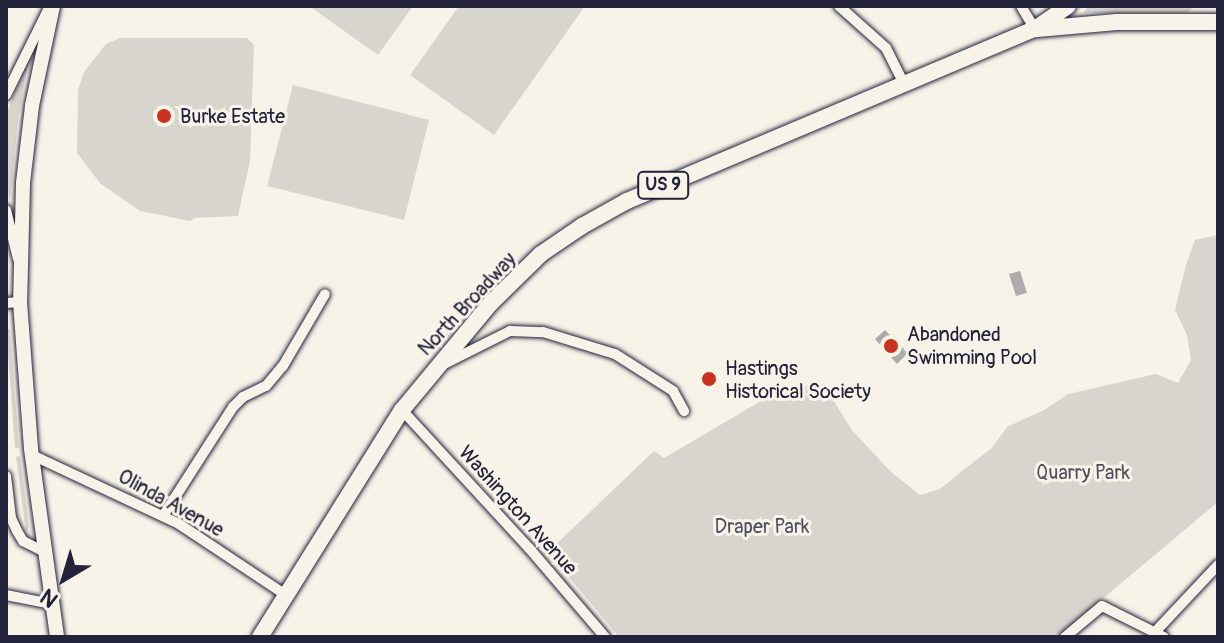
<!DOCTYPE html>
<html>
<head>
<meta charset="utf-8">
<style>
	body { margin:0 }
	#map { position:relative; width:1224px; height:643px; overflow:hidden; background:#f7f3e8; font-family:Pangolin,sans-serif }
	div>[style] { position:absolute }
	.green>* { inset:0; background:#d8d5cf }
	.water>* { inset:0; background:#aeabad }
	.roads { filter:drop-shadow(0 0 2px #22223b) drop-shadow(0 0 2px #22223b) }
	.minor>* { height:10px; margin:-5px; padding:0 5px; transform-origin:5px; border-radius:5px; background:#f7f3e8 }
	.secondary>* { height:14px; margin:-7px; padding:0 7px; transform-origin:7px; border-radius:7px; background:#f7f3e8 }
	.primary>* { height:16px; margin:-8px; padding:0 8px; transform-origin:8px; border-radius:8px; background:#f7f3e8 }
	.dots>* { width:22px; height:22px; translate:-50% -50%; box-sizing:border-box; border:4px solid #f7f3e8; border-radius:50% }
	span { translate:-50% -50%; white-space:nowrap; text-align:center; line-height:1.15; -webkit-text-stroke:6px #f7f3e8; paint-order:stroke }
	.shield-label span { padding:2px 6px; background:#f7f3e8; border:2px solid; border-radius:6px; -webkit-text-stroke-width:0 }
	.shield-label { font-size:18px; color:#22223b; font-weight:700 }
	.poi-label { font-size:20px; color:#22223b }
	.left { translate:0 -50%; text-align:left }
	.street-label { font-size:20px; color:#22223b }
	.park-label { font-size:20px; color:#504f60 }
	.frame { position:absolute; inset:0; border:8px solid #22223b; pointer-events:none }
	.north { position:absolute; left:24px; top:539px; width:80px; height:80px; -webkit-text-stroke:6px #f7f3e8; paint-order:stroke; rotate:218deg; font-size:22px; font-weight:700; line-height:32px; text-align:center; color:#22223b }
	.north::after { content:''; display:block; margin:auto; width:28px; height:36px; background:#22223b; clip-path:polygon(50% 0,100% 100%,50% 72%,0 100%) }
</style>
</head>
<body>
<div id="map">
	<div class="green">
		<i style="clip-path:polygon(309px 6px,413px 6px,378px 55px)"></i>
		<i style="clip-path:polygon(459px 6px,585px 6px,494px 135px,410px 75px)"></i>
		<i style="clip-path:polygon(1089px 6px,1194px 6px,1188px 13px,1083px 13px)"></i>
		<i style="clip-path:polygon(120px 38px,247px 38px,254px 45px,250px 161px,238px 216px,195px 218px,190px 221px,140px 211px,100px 183px,77px 153px,78px 90px,84px 72px,106px 44px)"></i>
		<i style="clip-path:polygon(29px 57px,18px 119px,10px 202px,6px 182px,6px 115px)"></i>
		<i style="clip-path:polygon(293px 85px,429px 120px,404px 220px,267px 186px)"></i>
		<i style="clip-path:polygon(1218px 235px,1218px 502px,1057px 637px,619px 637px,548px 552px,654px 451px,664px 458px,766px 398px,765px 390px,823px 384px,852px 430px,891px 472px,920px 495px,940px 489px,966px 468px,992px 448px,1007px 427px,1044px 410px,1068px 394px,1156px 374px,1178px 383px,1191px 360px,1187px 335px,1175px 310px,1186px 265px,1195px 240px)"></i>
		<i style="clip-path:polygon(6px 329px,10px 329px,19px 448px,15px 448px)"></i>
		<i style="clip-path:polygon(20px 456px,29px 527px,26px 532px,16px 457px)"></i>
	</div>
	<div class="water">
		<i style="clip-path:polygon(1020px 271px,1027px 293px,1016px 296px,1009px 274px)"></i>
		<i style="clip-path:polygon(885px 330px,908px 353px,897px 364px,875px 339px)"></i>
	</div>
	<div class="roads">
		<div class="minor">
			<i style="left:839px;top:6px;width:63px;rotate:41.8deg"></i>
			<i style="left:886px;top:48px;width:40px;rotate:63.4deg"></i>
			<i style="left:1021px;top:6px;width:27px;rotate:59deg"></i>
			<i style="left:6px;top:95px;width:97px;rotate:-63.7deg"></i>
			<i style="left:6px;top:210px;width:50px;rotate:76.2deg"></i>
			<i style="left:6px;top:303px;width:14px;rotate:-4deg"></i>
			<i style="left:444px;top:364px;width:74px;rotate:-26.6deg"></i>
			<i style="left:510px;top:331px;width:33px;rotate:2deg"></i>
			<i style="left:543px;top:332px;width:75px;rotate:17deg"></i>
			<i style="left:615px;top:354px;width:69px;rotate:32.5deg"></i>
			<i style="left:673px;top:391px;width:23px;rotate:61deg"></i>
			<i style="left:402px;top:410px;width:188px;rotate:47.4deg"></i>
			<i style="left:529px;top:548px;width:117px;rotate:49.5deg"></i>
			<i style="left:32px;top:455px;width:162px;rotate:25.1deg"></i>
			<i style="left:179px;top:524px;width:128px;rotate:33.6deg"></i>
			<i style="left:6px;top:476px;width:42px;rotate:83.2deg"></i>
			<i style="left:11px;top:518px;width:14px;rotate:65deg"></i>
			<i style="left:17px;top:531px;width:12px;rotate:59deg"></i>
			<i style="left:23px;top:541px;width:25px;rotate:27deg"></i>
			<i style="left:163px;top:516px;width:130px;rotate:-57.3deg"></i>
			<i style="left:233px;top:407px;width:14px;rotate:-45deg"></i>
			<i style="left:243px;top:397px;width:25px;rotate:-26deg"></i>
			<i style="left:266px;top:386px;width:26px;rotate:-50deg"></i>
			<i style="left:283px;top:366px;width:83px;rotate:-59.7deg"></i>
			<i style="left:6px;top:595px;width:47px;rotate:11.1deg"></i>
			<i style="left:1156px;top:631px;width:91px;rotate:-46.8deg"></i>
			<i style="left:1065px;top:637px;width:48px;rotate:-40deg"></i>
			<i style="left:1102px;top:606px;width:69px;rotate:26.6deg"></i>
		</div>
		<div class="secondary">
			<i style="left:53px;top:6px;width:102px;rotate:101.9deg"></i>
			<i style="left:32px;top:106px;width:78px;rotate:96.7deg"></i>
			<i style="left:23px;top:183px;width:119px;rotate:91.4deg"></i>
			<i style="left:20px;top:302px;width:147px;rotate:85.7deg"></i>
			<i style="left:31px;top:449px;width:190px;rotate:82.1deg"></i>
		</div>
		<div class="primary">
			<i style="left:1037px;top:29px;width:80px;rotate:-5deg"></i>
			<i style="left:1117px;top:22px;width:101px"></i>
			<i style="left:260px;top:637px;width:268px;rotate:-58deg"></i>
			<i style="left:402px;top:410px;width:138px;rotate:-50.3deg"></i>
			<i style="left:490px;top:304px;width:71px;rotate:-44.4deg"></i>
			<i style="left:541px;top:254px;width:50px;rotate:-34.3deg"></i>
			<i style="left:582px;top:226px;width:51px;rotate:-29.1deg"></i>
			<i style="left:627px;top:201px;width:443px;rotate:-22.9deg"></i>
			<i style="left:1035px;top:29px;width:40px;rotate:-34.9deg"></i>
		</div>
	</div>
	<div class="dots">
		<i style="left:164px;top:116px;background:#c8321e"></i>
		<i style="left:891px;top:346px;background:#c8321e"></i>
		<i style="left:709px;top:379px;background:#c8321e"></i>
	</div>
	<div class="shield-label">
		<span style="left:663px;top:185px">US 9</span>
	</div>
	<div class="poi-label">
		<span class="left" style="left:180px;top:116px">Burke Estate</span>
		<span class="left" style="left:907px;top:346px">Abandoned<br>Swimming Pool</span>
		<span class="left" style="left:725px;top:380px">Hastings<br>Historical Society</span>
	</div>
	<div class="street-label">
		<span style="left:467px;top:304px;rotate:-47deg">North Broadway</span>
		<span style="left:171px;top:503px;rotate:29deg">Olinda Avenue</span>
		<span style="left:518px;top:510px;rotate:48deg">Washington Avenue</span>
	</div>
	<div class="park-label">
		<span style="left:1083px;top:472px">Quarry Park</span>
		<span style="left:762px;top:526px">Draper Park</span>
	</div>
	<div class="frame"></div>
	<div class="north">N</div>
</div>
</body>
</html>
